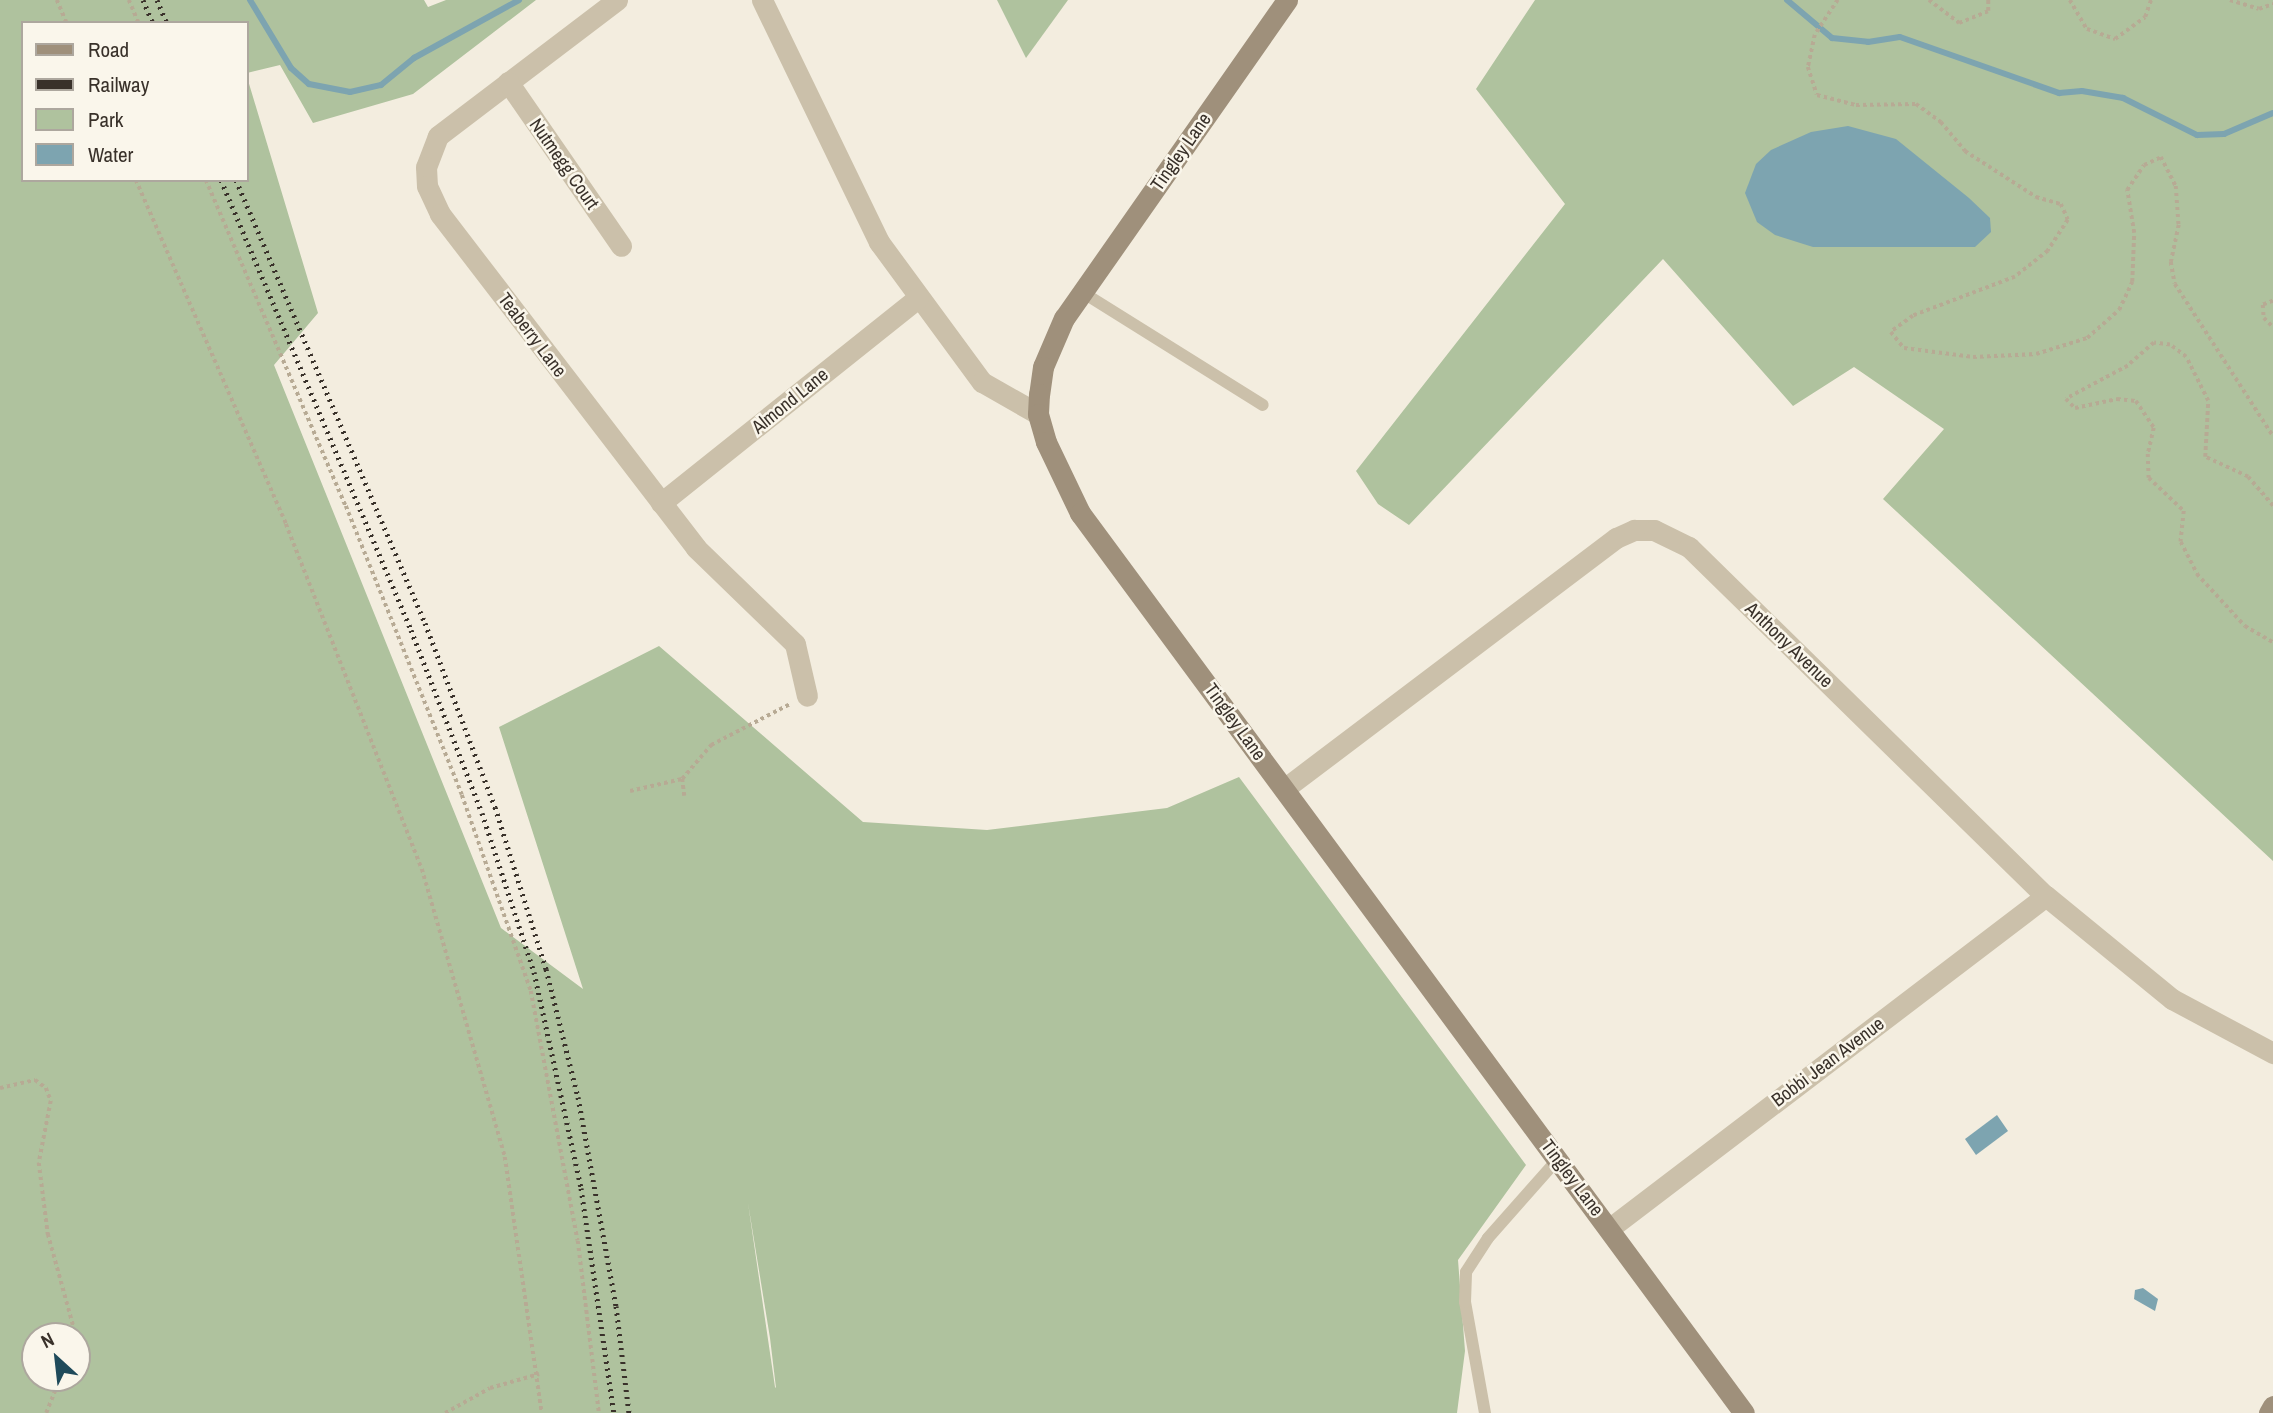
<!DOCTYPE html>
<html>
<head>
<meta charset="utf-8">
<style>
	body { margin:0 }
	#map { position:relative; width:2273px; height:1413px; overflow:hidden; background:#f3eddf; font-family:"Archivo Narrow",sans-serif }
	div>[style] { position:absolute }
	.green>* { inset:0; background:#afc29e }
	.water>* { inset:0; background:#7da4b0 }
	.stream>* { height:6px; margin:-3px; padding:0 3px; transform-origin:3px; border-radius:3px; background:#7da4b0 }
	.path>* { height:3.5px; margin-top:-1.75px; transform-origin:0; background:repeating-linear-gradient(90deg,#b7aa94 0 3.5px,transparent 0 7px) }
	.lane>* { height:12px; margin:-6px; padding:0 6px; transform-origin:6px; border-radius:6px; background:#cbc0aa }
	.street>* { height:21px; margin:-10.5px; padding:0 10.5px; transform-origin:10.5px; border-radius:10.5px; background:#cbc0aa }
	.secondary>* { height:21px; margin:-10.5px; padding:0 10.5px; transform-origin:10.5px; border-radius:10.5px; background:#9f907b }
	.rail>* { height:5px; margin-top:-2.5px; transform-origin:0; background:repeating-linear-gradient(90deg,#39312a 0 2px,transparent 0 7px) }
	span { translate:-50% -50%; white-space:nowrap; text-align:center; line-height:1.15; -webkit-text-stroke:5px #faf6eb; paint-order:stroke }
	.street-label { font-size:19px; color:#39312a }
	.legend { position:absolute; left:21px; top:21px; width:228px; height:161px; box-sizing:border-box; background:#faf6eb; border:2px solid #ada79e; margin:0; padding:9px 12px; list-style:none; font-size:21px; color:#39312a }
	.legend li { display:flex; align-items:center; gap:14px; height:35px }
	.legend b { width:35px; border:2px solid #ada79e }
	.north { position:absolute; left:21px; top:1322px; width:70px; height:70px; box-sizing:border-box; background:#faf6eb; border:2px solid #ada79e; border-radius:50%; rotate:333deg; font-size:19px; font-weight:700; line-height:28px; text-align:center; color:#39312a }
	.north::after { content:''; display:block; margin:auto; width:24px; height:32px; background:#1f4a5a; clip-path:polygon(50% 0,100% 100%,50% 72%,0 100%) }
</style>
</head>
<body>
<div id="map">
	<div class="green">
		<i style="clip-path:polygon(evenodd,0 0,424px 0,428px 7px,446px 0,536px 0,413px 94px,313px 123px,280px 65px,247px 73px,247px 23px,23px 23px,23px 180px,247px 180px,247px 77px,318px 313px,274px 365px,501px 928px,583px 989px,499px 727px,659px 646px,863px 822px,987px 830px,1167px 808px,1239px 777px,1526px 1165px,1458px 1260px,1465px 1351px,1457px 1413px,0 1413px,0 0,748px 1203px,770px 1338px,776px 1388px,775px 1387px,748px 1203px,0 0,35px 1336px,77px 1336px,77px 1378px,35px 1378px,35px 1336px)"></i>
		<i style="clip-path:polygon(997px 0,1068px 0,1026px 58px)"></i>
		<i style="clip-path:polygon(1535px 0,2273px 0,2273px 861px,1883px 499px,1944px 429px,1854px 367px,1793px 406px,1663px 259px,1409px 525px,1378px 504px,1356px 471px,1565px 204px,1476px 89px)"></i>
	</div>
	<div class="water">
		<i style="clip-path:polygon(1848px 126px,1896px 139px,1969px 198px,1990px 218px,1991px 232px,1975px 247px,1813px 247px,1775px 235px,1757px 222px,1745px 193px,1756px 164px,1771px 150px,1811px 132px)"></i>
		<i style="clip-path:polygon(1997px 1115px,2008px 1131px,1976px 1155px,1965px 1139px)"></i>
		<i style="clip-path:polygon(2143px 1288px,2158px 1299px,2155px 1311px,2134px 1299px,2135px 1290px)"></i>
	</div>
	<div class="stream">
		<i style="left:250px;top:0;width:79px;rotate:58.9deg"></i>
		<i style="left:291px;top:68px;width:24px;rotate:42deg"></i>
		<i style="left:309px;top:84px;width:42px;rotate:11deg"></i>
		<i style="left:350px;top:92px;width:32px;rotate:-13deg"></i>
		<i style="left:381px;top:85px;width:43px;rotate:-39.3deg"></i>
		<i style="left:414px;top:58px;width:120px;rotate:-28.9deg"></i>
		<i style="left:1787px;top:0;width:59px;rotate:40.2deg"></i>
		<i style="left:1832px;top:38px;width:36px;rotate:6deg"></i>
		<i style="left:1868px;top:42px;width:32px;rotate:-9deg"></i>
		<i style="left:1900px;top:37px;width:169px;rotate:19.4deg"></i>
		<i style="left:2059px;top:93px;width:23px;rotate:-5deg"></i>
		<i style="left:2082px;top:91px;width:42px;rotate:9.7deg"></i>
		<i style="left:2123px;top:98px;width:83px;rotate:26.6deg"></i>
		<i style="left:2197px;top:135px;width:27px;rotate:-2deg"></i>
		<i style="left:2224px;top:134px;width:53px;rotate:-23.2deg"></i>
	</div>
	<div class="path">
		<i style="left:57px;top:0;width:25px;rotate:67deg"></i>
		<i style="left:129px;top:0;width:25px;rotate:67deg"></i>
		<i style="left:1838px;top:0;width:42px;rotate:123.3deg"></i>
		<i style="left:1815px;top:35px;width:33px;rotate:102deg"></i>
		<i style="left:1808px;top:67px;width:29px;rotate:72deg"></i>
		<i style="left:1817px;top:95px;width:40px;rotate:14.4deg"></i>
		<i style="left:1856px;top:105px;width:60px;rotate:-1deg"></i>
		<i style="left:1916px;top:104px;width:31px;rotate:36deg"></i>
		<i style="left:1941px;top:122px;width:38px;rotate:50deg"></i>
		<i style="left:1965px;top:151px;width:85px;rotate:32.9deg"></i>
		<i style="left:2036px;top:197px;width:26px;rotate:16deg"></i>
		<i style="left:2061px;top:204px;width:17px;rotate:66deg"></i>
		<i style="left:2068px;top:220px;width:37px;rotate:123deg"></i>
		<i style="left:2048px;top:251px;width:42px;rotate:141.8deg"></i>
		<i style="left:2015px;top:277px;width:109px;rotate:159.1deg"></i>
		<i style="left:1913px;top:316px;width:27px;rotate:144deg"></i>
		<i style="left:1891px;top:332px;width:21px;rotate:51deg"></i>
		<i style="left:1904px;top:348px;width:70px;rotate:7.4deg"></i>
		<i style="left:1973px;top:357px;width:63px;rotate:-2.7deg"></i>
		<i style="left:2036px;top:354px;width:53px;rotate:-17.4deg"></i>
		<i style="left:2087px;top:338px;width:43px;rotate:-41.2deg"></i>
		<i style="left:2119px;top:310px;width:31px;rotate:-65deg"></i>
		<i style="left:2132px;top:282px;width:49px;rotate:-87.7deg"></i>
		<i style="left:2134px;top:233px;width:44px;rotate:-99.2deg"></i>
		<i style="left:2127px;top:190px;width:30px;rotate:-56deg"></i>
		<i style="left:2144px;top:165px;width:19px;rotate:-25deg"></i>
		<i style="left:2161px;top:157px;width:33px;rotate:63deg"></i>
		<i style="left:2176px;top:186px;width:39px;rotate:86deg"></i>
		<i style="left:2179px;top:225px;width:38px;rotate:102deg"></i>
		<i style="left:2171px;top:262px;width:22px;rotate:80deg"></i>
		<i style="left:2175px;top:284px;width:181px;rotate:57.2deg"></i>
		<i style="left:1929px;top:0;width:38px;rotate:37deg"></i>
		<i style="left:1959px;top:23px;width:31px;rotate:-22deg"></i>
		<i style="left:1988px;top:11px;width:11px;rotate:-90deg"></i>
		<i style="left:2070px;top:0;width:34px;rotate:60deg"></i>
		<i style="left:2087px;top:29px;width:30px;rotate:20deg"></i>
		<i style="left:2115px;top:39px;width:37px;rotate:-36deg"></i>
		<i style="left:2145px;top:17px;width:18px;rotate:-71deg"></i>
		<i style="left:2230px;top:0;width:30px;rotate:17deg"></i>
		<i style="left:2259px;top:9px;width:15px;rotate:-20deg"></i>
		<i style="left:136px;top:180px;width:375px;rotate:66.4deg"></i>
		<i style="left:286px;top:524px;width:371px;rotate:68.5deg"></i>
		<i style="left:422px;top:869px;width:300px;rotate:73.9deg"></i>
		<i style="left:505px;top:1157px;width:259px;rotate:81.8deg"></i>
		<i style="left:206px;top:180px;width:355px;rotate:66.8deg"></i>
		<i style="left:346px;top:506px;width:311px;rotate:68.1deg"></i>
		<i style="left:462px;top:795px;width:208px;rotate:70.6deg"></i>
		<i style="left:531px;top:991px;width:254px;rotate:79.4deg"></i>
		<i style="left:578px;top:1241px;width:173px;rotate:83deg"></i>
		<i style="left:2273px;top:301px;width:11px;rotate:158deg"></i>
		<i style="left:2263px;top:305px;width:13px;rotate:86deg"></i>
		<i style="left:2264px;top:318px;width:13px;rotate:45deg"></i>
		<i style="left:2273px;top:506px;width:38px;rotate:-131deg"></i>
		<i style="left:2248px;top:477px;width:47px;rotate:-155.1deg"></i>
		<i style="left:2205px;top:457px;width:56px;rotate:-86.9deg"></i>
		<i style="left:2208px;top:401px;width:49px;rotate:-116.6deg"></i>
		<i style="left:2186px;top:357px;width:20px;rotate:-143deg"></i>
		<i style="left:2170px;top:345px;width:16px;rotate:-173deg"></i>
		<i style="left:2154px;top:343px;width:35px;rotate:139deg"></i>
		<i style="left:2128px;top:366px;width:70px;rotate:152deg"></i>
		<i style="left:2066px;top:399px;width:13px;rotate:45deg"></i>
		<i style="left:2075px;top:408px;width:43px;rotate:-12.1deg"></i>
		<i style="left:2117px;top:399px;width:19px;rotate:6deg"></i>
		<i style="left:2136px;top:401px;width:32px;rotate:56deg"></i>
		<i style="left:2154px;top:428px;width:27px;rotate:103deg"></i>
		<i style="left:2148px;top:454px;width:24px;rotate:88deg"></i>
		<i style="left:2149px;top:478px;width:48px;rotate:43.3deg"></i>
		<i style="left:2184px;top:511px;width:31px;rotate:96deg"></i>
		<i style="left:2181px;top:542px;width:36px;rotate:63deg"></i>
		<i style="left:2197px;top:574px;width:71px;rotate:47.3deg"></i>
		<i style="left:2245px;top:626px;width:32px;rotate:30deg"></i>
		<i style="left:630px;top:791px;width:53px;rotate:-13deg"></i>
		<i style="left:684px;top:796px;width:17px;rotate:-97deg"></i>
		<i style="left:682px;top:779px;width:45px;rotate:-49.5deg"></i>
		<i style="left:711px;top:745px;width:89px;rotate:-27.4deg"></i>
		<i style="left:0;top:1088px;width:36px;rotate:-13deg"></i>
		<i style="left:35px;top:1080px;width:14px;rotate:36deg"></i>
		<i style="left:46px;top:1088px;width:14px;rotate:69deg"></i>
		<i style="left:51px;top:1101px;width:63px;rotate:101deg"></i>
		<i style="left:39px;top:1163px;width:72px;rotate:82.8deg"></i>
		<i style="left:48px;top:1234px;width:106px;rotate:74.6deg"></i>
		<i style="left:46px;top:1413px;width:38px;rotate:-68deg"></i>
		<i style="left:445px;top:1413px;width:51px;rotate:-29.1deg"></i>
		<i style="left:490px;top:1388px;width:51px;rotate:-15.9deg"></i>
	</div>
	<div class="lane">
		<i style="left:1082px;top:292px;width:213px;rotate:32deg"></i>
		<i style="left:1485px;top:1413px;width:113px;rotate:-100.2deg"></i>
		<i style="left:1465px;top:1302px;width:30px;rotate:-88deg"></i>
		<i style="left:1466px;top:1272px;width:40px;rotate:-57.1deg"></i>
		<i style="left:1488px;top:1238px;width:104px;rotate:-48.5deg"></i>
	</div>
	<div class="street">
		<i style="left:617px;top:0;width:225px;rotate:142.8deg"></i>
		<i style="left:438px;top:136px;width:33px;rotate:111deg"></i>
		<i style="left:426px;top:167px;width:19px;rotate:87deg"></i>
		<i style="left:427px;top:186px;width:31px;rotate:65deg"></i>
		<i style="left:440px;top:214px;width:421px;rotate:52.5deg"></i>
		<i style="left:696px;top:548px;width:138px;rotate:44.1deg"></i>
		<i style="left:795px;top:644px;width:53px;rotate:77deg"></i>
		<i style="left:762px;top:0;width:269px;rotate:64.2deg"></i>
		<i style="left:879px;top:242px;width:174px;rotate:53.7deg"></i>
		<i style="left:982px;top:382px;width:64px;rotate:29.7deg"></i>
		<i style="left:508px;top:82px;width:199px;rotate:55.4deg"></i>
		<i style="left:661px;top:503px;width:329px;rotate:-38.6deg"></i>
		<i style="left:1284px;top:789px;width:416px;rotate:-37.1deg"></i>
		<i style="left:1616px;top:538px;width:20px;rotate:-24deg"></i>
		<i style="left:1634px;top:530px;width:20px"></i>
		<i style="left:1654px;top:530px;width:39px;rotate:26deg"></i>
		<i style="left:1689px;top:547px;width:499px;rotate:44.4deg"></i>
		<i style="left:2046px;top:896px;width:163px;rotate:39.3deg"></i>
		<i style="left:2172px;top:999px;width:115px;rotate:28.1deg"></i>
		<i style="left:1610px;top:1228px;width:548px;rotate:-37.29deg"></i>
	</div>
	<div class="secondary">
		<i style="left:1287px;top:0;width:388px;rotate:125deg"></i>
		<i style="left:1064px;top:318px;width:53px;rotate:113.2deg"></i>
		<i style="left:1043px;top:367px;width:27px;rotate:98deg"></i>
		<i style="left:1039px;top:394px;width:20px;rotate:93deg"></i>
		<i style="left:1038px;top:414px;width:29px;rotate:74deg"></i>
		<i style="left:1046px;top:442px;width:79px;rotate:64.4deg"></i>
		<i style="left:1080px;top:513px;width:1118px;rotate:53.58deg"></i>
		<i style="left:2269px;top:1413px;width:8px;rotate:-60deg"></i>
	</div>
	<div class="rail">
		<i style="left:143px;top:0;width:25px;rotate:67deg"></i>
		<i style="left:157px;top:0;width:25px;rotate:67deg"></i>
		<i style="left:221px;top:180px;width:488px;rotate:67.1deg"></i>
		<i style="left:411px;top:630px;width:196px;rotate:68.8deg"></i>
		<i style="left:482px;top:813px;width:167px;rotate:71.9deg"></i>
		<i style="left:534px;top:972px;width:221px;rotate:77.7deg"></i>
		<i style="left:581px;top:1188px;width:227px;rotate:81.7deg"></i>
		<i style="left:236px;top:180px;width:482px;rotate:66.9deg"></i>
		<i style="left:425px;top:623px;width:197px;rotate:69.2deg"></i>
		<i style="left:495px;top:807px;width:170px;rotate:72.5deg"></i>
		<i style="left:546px;top:969px;width:132px;rotate:76deg"></i>
		<i style="left:578px;top:1097px;width:212px;rotate:79.7deg"></i>
		<i style="left:616px;top:1306px;width:108px;rotate:83.1deg"></i>
	</div>
	<div class="street-label">
		<span style="left:1181px;top:152px;rotate:-55deg">Tingley Lane</span>
		<span style="left:564px;top:164px;rotate:55deg">Nutmegg Court</span>
		<span style="left:532px;top:335px;rotate:53deg">Teaberry Lane</span>
		<span style="left:790px;top:401px;rotate:-39deg">Almond Lane</span>
		<span style="left:1789px;top:645px;rotate:44deg">Anthony Avenue</span>
		<span style="left:1235px;top:722px;rotate:54deg">Tingley Lane</span>
		<span style="left:1828px;top:1062px;rotate:-37deg">Bobbi Jean Avenue</span>
		<span style="left:1572px;top:1178px;rotate:53deg">Tingley Lane</span>
	</div>
	<ul class="legend">
	<li><b style="height:9px;background:#9f907b"></b>Road</li>
	<li><b style="height:9px;background:#39312a"></b>Railway</li>
	<li><b style="height:19px;background:#afc29e"></b>Park</li>
	<li><b style="height:19px;background:#7da4b0"></b>Water</li>
	</ul>
	<div class="north">N</div>
</div>
</body>
</html>
